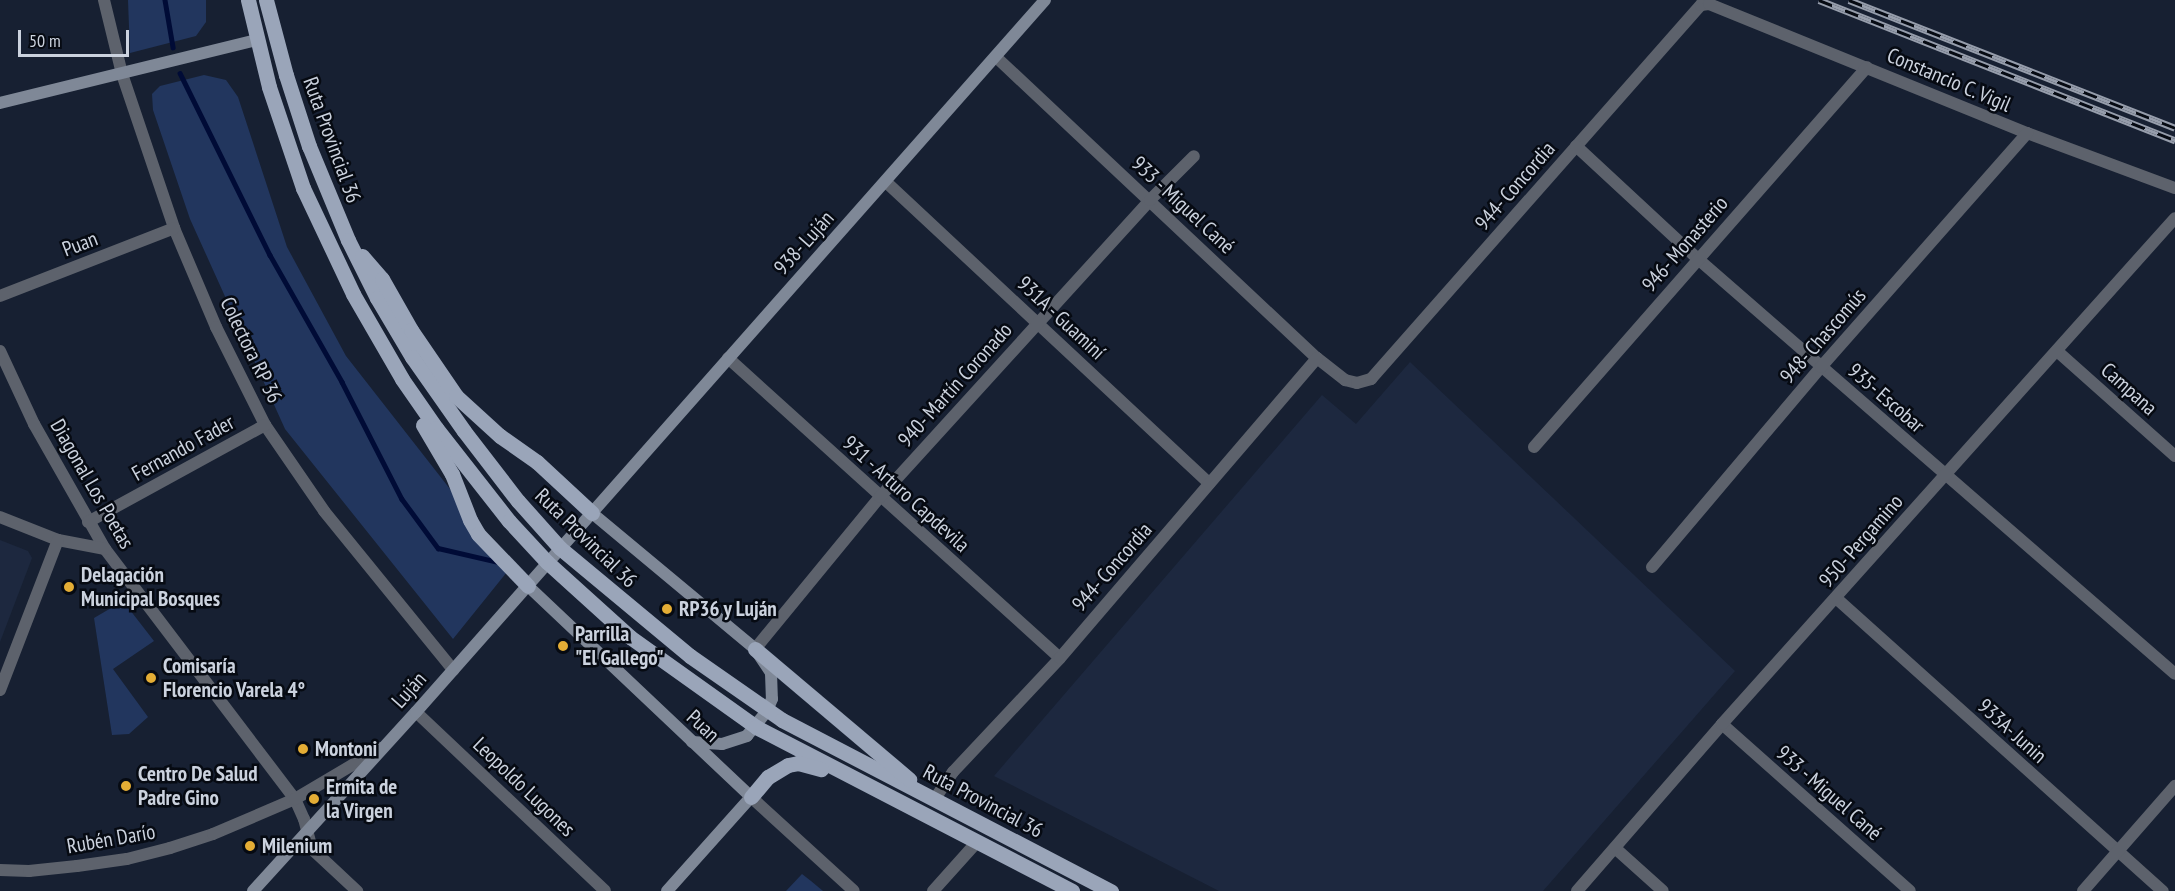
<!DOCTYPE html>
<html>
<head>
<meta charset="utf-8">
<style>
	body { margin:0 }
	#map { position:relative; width:2175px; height:891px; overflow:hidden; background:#172032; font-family:"PT Sans Narrow",sans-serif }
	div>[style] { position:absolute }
	.built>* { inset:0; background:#1d283f }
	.green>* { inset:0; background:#22365e }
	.stream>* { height:4.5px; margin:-2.25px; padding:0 2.25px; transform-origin:2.25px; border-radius:2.25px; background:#000b36 }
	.street>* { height:12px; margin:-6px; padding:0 6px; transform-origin:6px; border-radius:6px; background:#5d626c }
	.secondary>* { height:12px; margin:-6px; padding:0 6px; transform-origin:6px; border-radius:6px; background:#7f8897 }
	.primary>* { height:15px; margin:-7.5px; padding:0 7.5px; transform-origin:7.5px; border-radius:7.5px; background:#9aa5b9 }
	.rail>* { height:7px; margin-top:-3.5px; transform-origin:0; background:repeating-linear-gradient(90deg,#060a12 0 14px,#969dab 0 28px); box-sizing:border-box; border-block:2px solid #969dab }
	.dots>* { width:16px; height:16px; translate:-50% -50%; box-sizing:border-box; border:3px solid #060a12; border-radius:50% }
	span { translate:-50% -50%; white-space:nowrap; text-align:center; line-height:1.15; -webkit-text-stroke:5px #060a12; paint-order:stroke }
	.street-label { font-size:21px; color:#cbd2de }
	.poi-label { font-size:21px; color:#cbd2de; font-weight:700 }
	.left { translate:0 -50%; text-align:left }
	.scale { position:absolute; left:18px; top:30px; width:111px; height:27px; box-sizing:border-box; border:3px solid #cbd2de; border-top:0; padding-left:8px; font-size:18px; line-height:21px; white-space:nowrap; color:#cbd2de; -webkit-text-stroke:4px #060a12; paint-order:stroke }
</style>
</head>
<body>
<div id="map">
	<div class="built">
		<i style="clip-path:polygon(1410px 362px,1735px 671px,1543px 891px,1219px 891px,994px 776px,1322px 395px,1356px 424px)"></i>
		<i style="clip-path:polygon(0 540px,28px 551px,32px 558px,0 642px)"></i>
	</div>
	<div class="green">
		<i style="clip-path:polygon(128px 0,206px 0,206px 22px,196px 36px,130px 53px)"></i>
		<i style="clip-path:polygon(204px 75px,226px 80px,238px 97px,287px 247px,346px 356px,511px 567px,453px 639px,285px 429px,190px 219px,153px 110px,152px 94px,160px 86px)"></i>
		<i style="clip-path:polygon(123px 601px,154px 641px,113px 669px,148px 717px,129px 734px,112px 735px,94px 618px)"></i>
		<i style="clip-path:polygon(802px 874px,811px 881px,823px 891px,786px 891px)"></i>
	</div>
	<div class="stream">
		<i style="left:165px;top:0;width:48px;rotate:80.3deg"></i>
		<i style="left:180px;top:73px;width:203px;rotate:63.7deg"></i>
		<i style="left:270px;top:255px;width:146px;rotate:60.4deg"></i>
		<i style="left:342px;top:382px;width:131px;rotate:62.9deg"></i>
		<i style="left:402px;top:499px;width:61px;rotate:53.7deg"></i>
		<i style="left:438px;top:548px;width:62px;rotate:13.1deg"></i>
	</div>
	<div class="street">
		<i style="left:104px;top:0;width:76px;rotate:76.3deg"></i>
		<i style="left:122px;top:74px;width:163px;rotate:71.3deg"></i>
		<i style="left:174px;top:228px;width:108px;rotate:67deg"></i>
		<i style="left:216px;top:327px;width:110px;rotate:63.4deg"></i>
		<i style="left:265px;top:425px;width:104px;rotate:55.5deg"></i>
		<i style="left:324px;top:511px;width:205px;rotate:50.9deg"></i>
		<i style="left:996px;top:57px;width:440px;rotate:43.2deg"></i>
		<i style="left:1317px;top:358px;width:36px;rotate:38deg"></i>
		<i style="left:1345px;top:380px;width:12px;rotate:14deg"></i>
		<i style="left:1357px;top:383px;width:15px;rotate:-16deg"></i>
		<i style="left:1371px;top:379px;width:499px;rotate:-48.6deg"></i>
		<i style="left:1701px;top:5px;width:8px;rotate:-7deg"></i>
		<i style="left:1709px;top:4px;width:343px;rotate:22.1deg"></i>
		<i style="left:2027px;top:133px;width:158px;rotate:20.4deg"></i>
		<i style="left:1576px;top:146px;width:166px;rotate:42.8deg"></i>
		<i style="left:1698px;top:259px;width:632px;rotate:41.02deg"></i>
		<i style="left:886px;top:182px;width:442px;rotate:43deg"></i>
		<i style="left:0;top:296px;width:187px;rotate:-21.3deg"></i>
		<i style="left:0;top:351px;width:81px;rotate:65deg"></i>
		<i style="left:34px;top:424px;width:144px;rotate:60.4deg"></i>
		<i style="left:105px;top:549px;width:314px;rotate:52.8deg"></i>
		<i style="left:295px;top:799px;width:22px;rotate:66deg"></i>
		<i style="left:304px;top:819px;width:31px;rotate:75deg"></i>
		<i style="left:312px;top:849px;width:62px;rotate:43deg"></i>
		<i style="left:2057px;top:351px;width:158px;rotate:41.7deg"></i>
		<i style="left:728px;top:358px;width:447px;rotate:42.1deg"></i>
		<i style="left:1534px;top:447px;width:505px;rotate:-48.77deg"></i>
		<i style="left:0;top:517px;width:62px;rotate:21.6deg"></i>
		<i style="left:58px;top:540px;width:48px;rotate:10.8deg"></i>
		<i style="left:88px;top:522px;width:202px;rotate:-28.7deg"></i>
		<i style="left:1652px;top:567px;width:262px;rotate:-49.8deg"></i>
		<i style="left:1821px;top:367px;width:312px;rotate:-48.6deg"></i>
		<i style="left:1836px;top:598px;width:439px;rotate:41.9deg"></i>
		<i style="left:755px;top:649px;width:197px;rotate:-50.6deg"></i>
		<i style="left:880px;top:497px;width:401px;rotate:-47.7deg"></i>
		<i style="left:1150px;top:200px;width:62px;rotate:-45deg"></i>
		<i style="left:0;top:690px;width:161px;rotate:-68.9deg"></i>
		<i style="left:416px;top:712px;width:260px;rotate:43.4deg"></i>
		<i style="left:1722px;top:724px;width:251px;rotate:41.6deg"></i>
		<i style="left:751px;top:797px;width:139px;rotate:42.4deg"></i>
		<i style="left:934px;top:800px;width:34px;rotate:-56deg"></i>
		<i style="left:953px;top:772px;width:156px;rotate:-46.8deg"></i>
		<i style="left:1060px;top:658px;width:395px;rotate:-49.4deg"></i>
		<i style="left:1615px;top:848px;width:64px;rotate:41.9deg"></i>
		<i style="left:0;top:870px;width:29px;rotate:2deg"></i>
		<i style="left:29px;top:871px;width:48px;rotate:-5.9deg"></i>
		<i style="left:77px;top:866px;width:50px;rotate:-8deg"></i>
		<i style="left:127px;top:859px;width:44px;rotate:-14.3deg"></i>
		<i style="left:170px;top:848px;width:45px;rotate:-18deg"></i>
		<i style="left:213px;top:834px;width:89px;rotate:-23.1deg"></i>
		<i style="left:295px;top:799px;width:100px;rotate:-30.7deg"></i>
		<i style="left:933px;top:891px;width:66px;rotate:-48.1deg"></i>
		<i style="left:1577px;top:891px;width:221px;rotate:-49deg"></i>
		<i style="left:1722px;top:724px;width:679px;rotate:-48.16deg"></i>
		<i style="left:2083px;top:891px;width:140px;rotate:-48.8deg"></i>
	</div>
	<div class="secondary">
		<i style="left:0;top:103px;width:264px;rotate:-13.8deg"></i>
		<i style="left:592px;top:513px;width:212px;rotate:39.8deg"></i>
		<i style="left:755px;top:649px;width:29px;rotate:56deg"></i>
		<i style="left:771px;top:673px;width:26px;rotate:88deg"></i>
		<i style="left:772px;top:699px;width:13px;rotate:113deg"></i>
		<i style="left:767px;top:711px;width:32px;rotate:129deg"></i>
		<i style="left:747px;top:736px;width:26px;rotate:162deg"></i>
		<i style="left:722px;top:744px;width:30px;rotate:-176deg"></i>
		<i style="left:528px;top:586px;width:307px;rotate:43.4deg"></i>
		<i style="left:751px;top:797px;width:126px;rotate:131.8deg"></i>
		<i style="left:253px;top:891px;width:242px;rotate:-47.7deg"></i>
		<i style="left:416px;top:712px;width:950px;rotate:-48.54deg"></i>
	</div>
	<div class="primary">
		<i style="left:248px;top:0;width:89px;rotate:76.4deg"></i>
		<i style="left:269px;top:87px;width:107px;rotate:71.4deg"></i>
		<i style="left:303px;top:188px;width:117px;rotate:64.7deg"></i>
		<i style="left:353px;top:294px;width:98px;rotate:60deg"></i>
		<i style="left:402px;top:379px;width:60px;rotate:55.2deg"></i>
		<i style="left:436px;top:428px;width:118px;rotate:51.9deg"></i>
		<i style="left:509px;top:521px;width:56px;rotate:47.2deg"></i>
		<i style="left:547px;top:562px;width:112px;rotate:42.1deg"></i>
		<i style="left:630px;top:637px;width:155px;rotate:35.5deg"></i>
		<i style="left:756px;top:727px;width:356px;rotate:27.4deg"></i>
		<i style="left:266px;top:0;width:78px;rotate:75.1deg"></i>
		<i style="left:286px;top:75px;width:75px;rotate:72.1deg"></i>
		<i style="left:309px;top:146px;width:102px;rotate:67.5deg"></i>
		<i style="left:348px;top:240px;width:65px;rotate:63.4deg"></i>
		<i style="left:377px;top:298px;width:69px;rotate:59.3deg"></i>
		<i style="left:412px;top:357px;width:90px;rotate:54.9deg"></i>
		<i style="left:464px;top:431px;width:88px;rotate:52.4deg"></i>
		<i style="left:518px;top:501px;width:63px;rotate:48.2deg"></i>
		<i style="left:560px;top:548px;width:169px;rotate:39.7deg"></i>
		<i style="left:690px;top:656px;width:112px;rotate:34.8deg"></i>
		<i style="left:782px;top:720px;width:371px;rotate:27.5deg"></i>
		<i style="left:362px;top:256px;width:30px;rotate:49deg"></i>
		<i style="left:382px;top:279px;width:59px;rotate:60.4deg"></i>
		<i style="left:411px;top:330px;width:80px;rotate:55.7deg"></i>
		<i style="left:456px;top:396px;width:59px;rotate:42.3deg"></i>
		<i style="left:500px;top:436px;width:45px;rotate:35.1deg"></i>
		<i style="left:537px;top:462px;width:75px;rotate:42.8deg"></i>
		<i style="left:423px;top:425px;width:57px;rotate:59.4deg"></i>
		<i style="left:452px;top:474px;width:49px;rotate:68.6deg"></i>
		<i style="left:470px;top:520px;width:16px;rotate:60deg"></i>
		<i style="left:478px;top:534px;width:72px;rotate:46.1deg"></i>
		<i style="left:755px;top:649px;width:202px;rotate:40.2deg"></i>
		<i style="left:751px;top:797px;width:26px;rotate:-50deg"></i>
		<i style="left:768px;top:777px;width:23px;rotate:-31deg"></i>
		<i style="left:788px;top:765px;width:10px;rotate:-11deg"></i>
		<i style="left:798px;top:763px;width:24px;rotate:15deg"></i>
	</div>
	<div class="rail">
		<i style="left:1819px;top:0;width:383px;rotate:21.5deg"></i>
		<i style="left:1849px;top:0;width:350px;rotate:21.4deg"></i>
	</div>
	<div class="dots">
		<i style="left:69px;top:587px;background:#e4ad35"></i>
		<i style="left:667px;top:609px;background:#e4ad35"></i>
		<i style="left:563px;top:646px;background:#e4ad35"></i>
		<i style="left:151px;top:678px;background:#e4ad35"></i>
		<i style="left:303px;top:749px;background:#e4ad35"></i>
		<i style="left:126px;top:786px;background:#e4ad35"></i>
		<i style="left:314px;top:799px;background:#e4ad35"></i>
		<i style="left:250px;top:846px;background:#e4ad35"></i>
	</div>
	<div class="street-label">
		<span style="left:1949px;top:80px;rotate:23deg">Constancio C. Vigil</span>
		<span style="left:332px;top:140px;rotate:70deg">Ruta Provincial 36</span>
		<span style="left:1515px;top:186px;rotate:-49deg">944- Concordia</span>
		<span style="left:1183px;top:205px;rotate:43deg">933 - Miguel Cané</span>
		<span style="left:804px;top:243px;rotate:-48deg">938- Luján</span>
		<span style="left:80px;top:244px;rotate:-21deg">Puan</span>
		<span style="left:1685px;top:244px;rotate:-49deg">946- Monasterio</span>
		<span style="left:1061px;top:318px;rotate:43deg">931A - Guaminí</span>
		<span style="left:1823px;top:336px;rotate:-49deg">948- Chascomús</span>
		<span style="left:251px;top:350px;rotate:64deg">Colectora RP 36</span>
		<span style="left:955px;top:385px;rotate:-48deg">940- Martín Coronado</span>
		<span style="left:2129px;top:389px;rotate:42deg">Campana</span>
		<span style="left:1886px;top:398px;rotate:41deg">935- Escobar</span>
		<span style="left:183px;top:448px;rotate:-29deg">Fernando Fader</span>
		<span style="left:92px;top:484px;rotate:60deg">Diagonal Los Poetas</span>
		<span style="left:906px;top:494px;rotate:42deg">931 - Arturo Capdevila</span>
		<span style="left:586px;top:538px;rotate:44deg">Ruta Provincial 36</span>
		<span style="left:1861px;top:541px;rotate:-49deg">950- Pergamino</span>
		<span style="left:1112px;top:567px;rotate:-49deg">944- Concordia</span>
		<span style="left:409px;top:690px;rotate:-48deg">Luján</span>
		<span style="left:703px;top:726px;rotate:43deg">Puan</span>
		<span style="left:2012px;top:731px;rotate:42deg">933A- Junin</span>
		<span style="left:524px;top:787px;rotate:44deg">Leopoldo Lugones</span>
		<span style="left:1829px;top:793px;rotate:41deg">933 - Miguel Cané</span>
		<span style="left:983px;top:801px;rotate:28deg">Ruta Provincial 36</span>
		<span style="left:111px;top:839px;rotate:-10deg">Rubén Darío</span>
	</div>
	<div class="poi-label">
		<span class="left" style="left:81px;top:587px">Delagación<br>Municipal Bosques</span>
		<span class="left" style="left:679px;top:609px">RP36 y Luján</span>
		<span class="left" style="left:575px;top:646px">Parrilla<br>"El Gallego"</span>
		<span class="left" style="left:163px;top:678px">Comisaría<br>Florencio Varela 4°</span>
		<span class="left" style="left:315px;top:749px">Montoni</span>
		<span class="left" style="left:138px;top:786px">Centro De Salud<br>Padre Gino</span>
		<span class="left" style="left:326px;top:799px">Ermita de<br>la Virgen</span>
		<span class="left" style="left:262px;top:846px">Milenium</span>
	</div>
	<div class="scale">50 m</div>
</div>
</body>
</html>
